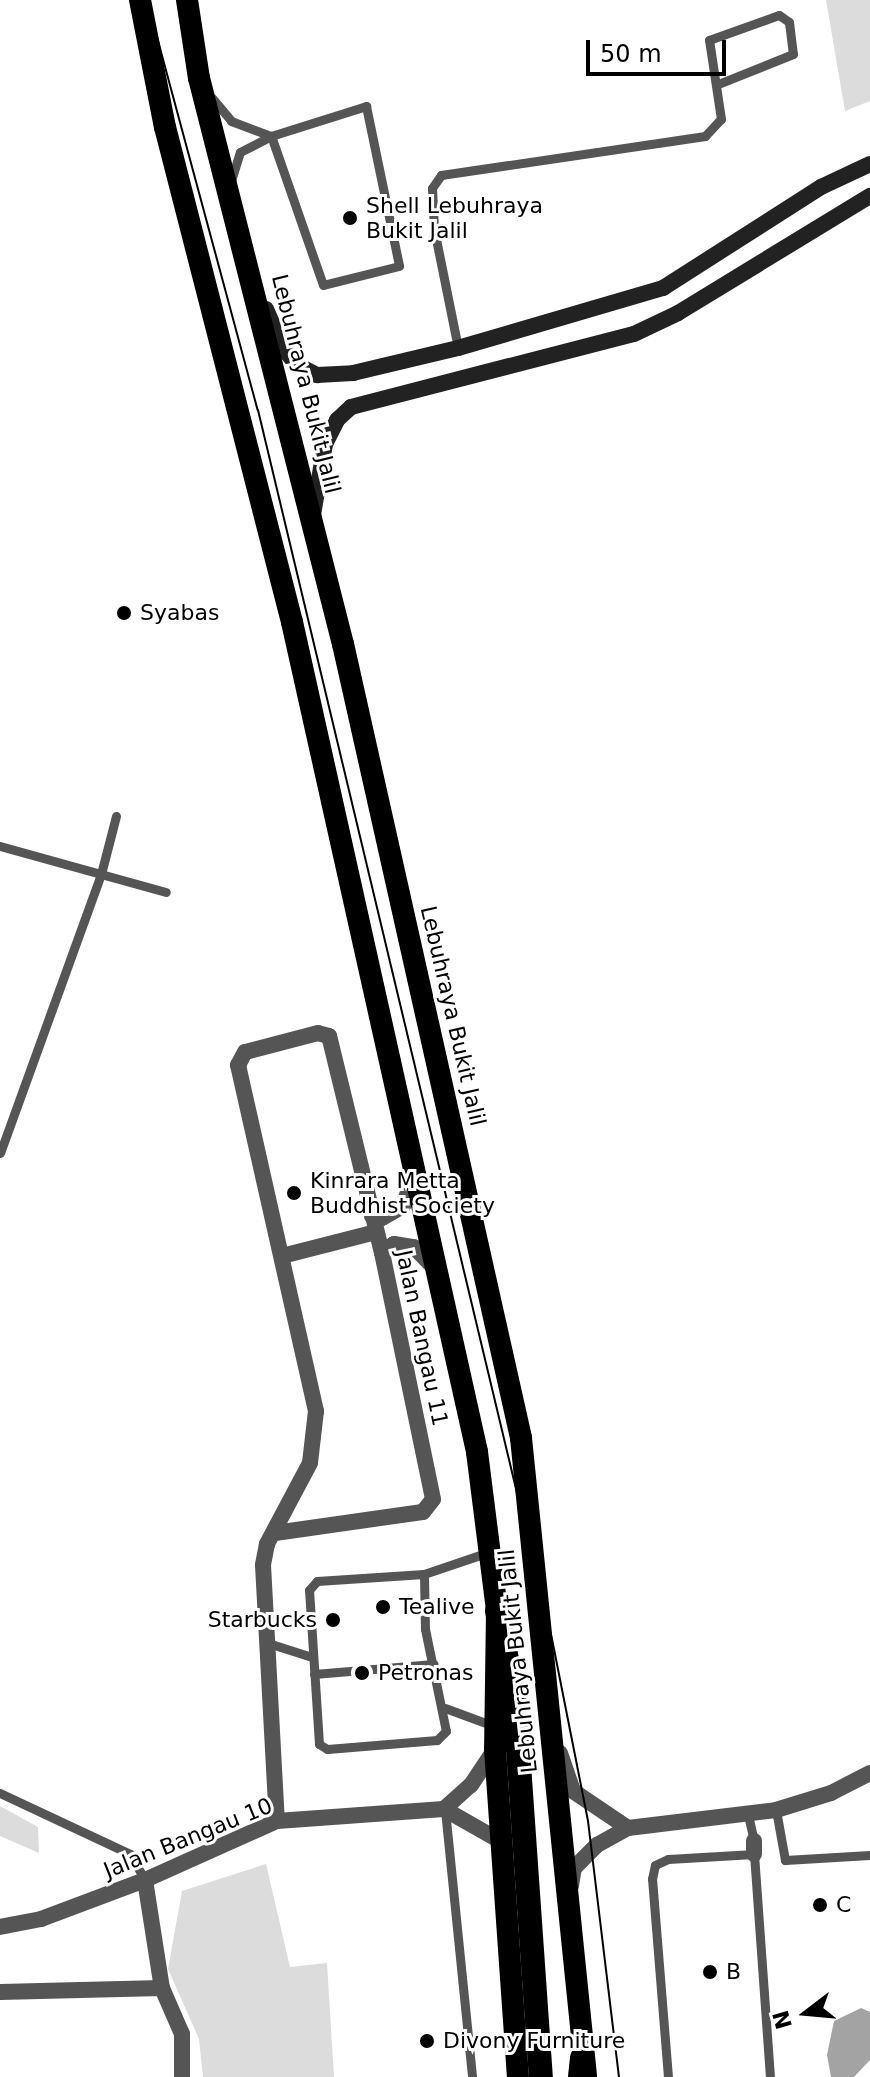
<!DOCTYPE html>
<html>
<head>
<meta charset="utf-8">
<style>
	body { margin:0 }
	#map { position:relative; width:870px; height:2077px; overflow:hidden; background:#fff; font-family:"DejaVu Sans",sans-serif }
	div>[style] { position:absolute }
	.green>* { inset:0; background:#dcdcdc }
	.water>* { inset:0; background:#a3a3a3 }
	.service>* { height:9px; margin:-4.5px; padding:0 4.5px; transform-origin:4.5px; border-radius:4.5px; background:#555 }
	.minor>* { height:16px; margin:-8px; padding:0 8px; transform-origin:8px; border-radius:8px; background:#555 }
	.secondary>* { height:16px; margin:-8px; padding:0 8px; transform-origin:8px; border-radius:8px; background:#222 }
	.trunk>* { height:22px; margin:-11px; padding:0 11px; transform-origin:11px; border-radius:11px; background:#000 }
	.motorway>* { height:24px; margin:-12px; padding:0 12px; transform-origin:12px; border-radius:12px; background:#000 }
	.tram>* { height:2px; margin:-1px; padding:0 1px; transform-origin:1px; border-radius:1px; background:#000 }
	.dots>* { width:22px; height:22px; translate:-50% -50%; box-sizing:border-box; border:4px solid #fff; border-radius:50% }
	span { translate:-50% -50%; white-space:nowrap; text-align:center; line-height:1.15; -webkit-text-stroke:6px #fff; paint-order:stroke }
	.poi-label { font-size:22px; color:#000 }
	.left { translate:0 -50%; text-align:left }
	.right { translate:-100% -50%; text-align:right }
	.street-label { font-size:22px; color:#000 }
	.north { position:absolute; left:766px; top:1973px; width:80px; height:80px; -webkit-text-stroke:6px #fff; paint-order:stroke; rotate:254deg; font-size:22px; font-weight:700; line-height:32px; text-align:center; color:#000 }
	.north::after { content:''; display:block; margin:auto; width:28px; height:36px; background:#000; clip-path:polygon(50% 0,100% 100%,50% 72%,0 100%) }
	.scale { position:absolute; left:586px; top:40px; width:140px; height:36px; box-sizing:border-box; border:4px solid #000; border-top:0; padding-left:10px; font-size:24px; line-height:28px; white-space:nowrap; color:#000; -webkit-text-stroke:6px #fff; paint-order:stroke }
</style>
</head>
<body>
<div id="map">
	<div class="green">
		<i style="clip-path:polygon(826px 0,870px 0,870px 101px,845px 111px)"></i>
		<i style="clip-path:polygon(0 1806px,38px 1827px,39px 1853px,0 1836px)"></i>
		<i style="clip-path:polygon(266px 1864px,290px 1967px,327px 1963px,334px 2077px,203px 2077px,199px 2039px,168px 1969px,182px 1891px)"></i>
	</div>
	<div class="water">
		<i style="clip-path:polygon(861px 2008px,870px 2012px,870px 2060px,854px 2077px,831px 2077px,827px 2055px,834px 2021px)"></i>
	</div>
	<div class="service">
		<i style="left:212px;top:98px;width:30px;rotate:50deg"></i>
		<i style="left:231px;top:121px;width:43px;rotate:20.6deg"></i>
		<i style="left:231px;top:181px;width:30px;rotate:-73deg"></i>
		<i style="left:240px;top:152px;width:35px;rotate:-27deg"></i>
		<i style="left:271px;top:136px;width:100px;rotate:-17.5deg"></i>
		<i style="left:366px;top:106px;width:163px;rotate:78.3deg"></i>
		<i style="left:399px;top:266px;width:78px;rotate:166deg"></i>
		<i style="left:323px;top:285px;width:158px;rotate:-109.2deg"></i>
		<i style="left:458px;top:348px;width:121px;rotate:-101.4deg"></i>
		<i style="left:434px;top:229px;width:41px;rotate:-92.8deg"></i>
		<i style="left:432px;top:188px;width:16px;rotate:-55deg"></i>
		<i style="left:441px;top:175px;width:267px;rotate:-8.4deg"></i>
		<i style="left:705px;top:136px;width:23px;rotate:-47deg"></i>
		<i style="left:721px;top:119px;width:80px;rotate:-98.6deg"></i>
		<i style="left:709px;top:40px;width:74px;rotate:-19.7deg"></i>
		<i style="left:779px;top:15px;width:12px;rotate:35deg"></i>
		<i style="left:789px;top:22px;width:32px;rotate:83deg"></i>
		<i style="left:793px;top:54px;width:81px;rotate:158.2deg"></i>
		<i style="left:0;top:846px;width:172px;rotate:15.5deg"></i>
		<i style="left:0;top:1153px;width:297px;rotate:-70.1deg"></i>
		<i style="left:101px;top:874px;width:60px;rotate:-75.5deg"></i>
		<i style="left:424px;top:1574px;width:55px;rotate:89deg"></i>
		<i style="left:425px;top:1629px;width:104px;rotate:78.4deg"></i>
		<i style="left:446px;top:1731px;width:13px;rotate:135deg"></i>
		<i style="left:437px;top:1740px;width:110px;rotate:175.3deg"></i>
		<i style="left:327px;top:1749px;width:9px;rotate:-148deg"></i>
		<i style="left:319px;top:1744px;width:154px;rotate:-93.7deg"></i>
		<i style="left:309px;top:1590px;width:12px;rotate:-48deg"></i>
		<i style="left:317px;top:1581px;width:107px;rotate:-3.7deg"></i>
		<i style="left:424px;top:1574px;width:69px;rotate:-18.7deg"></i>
		<i style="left:268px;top:1643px;width:46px;rotate:17.7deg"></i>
		<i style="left:314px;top:1674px;width:120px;rotate:-4.8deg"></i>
		<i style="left:445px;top:1708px;width:52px;rotate:20.2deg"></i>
		<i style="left:0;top:1793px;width:144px;rotate:25.1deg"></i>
		<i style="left:130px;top:1854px;width:30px;rotate:60deg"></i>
		<i style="left:445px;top:1810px;width:268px;rotate:84.2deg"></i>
		<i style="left:776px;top:1810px;width:51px;rotate:79.8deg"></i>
		<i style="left:785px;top:1860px;width:85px;rotate:-3.4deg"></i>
		<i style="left:748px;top:1815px;width:27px;rotate:77deg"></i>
		<i style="left:668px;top:2077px;width:199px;rotate:-94.6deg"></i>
		<i style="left:652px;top:1879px;width:14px;rotate:-78deg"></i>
		<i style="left:655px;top:1865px;width:14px;rotate:-25deg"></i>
		<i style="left:668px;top:1859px;width:86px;rotate:-3.3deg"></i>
		<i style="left:754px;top:1854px;width:224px;rotate:85.9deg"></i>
	</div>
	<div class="minor">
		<i style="left:372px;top:1216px;width:10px;rotate:11deg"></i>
		<i style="left:382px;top:1218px;width:24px;rotate:-30deg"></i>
		<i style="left:403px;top:1206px;width:35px;rotate:-70deg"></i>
		<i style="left:382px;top:1253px;width:15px;rotate:-37deg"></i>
		<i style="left:394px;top:1244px;width:20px;rotate:9deg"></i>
		<i style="left:414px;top:1247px;width:30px;rotate:46deg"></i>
		<i style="left:282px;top:1256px;width:97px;rotate:-14.3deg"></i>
		<i style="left:275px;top:1533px;width:149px;rotate:-8.1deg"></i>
		<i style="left:423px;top:1512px;width:16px;rotate:-52deg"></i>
		<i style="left:433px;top:1499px;width:251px;rotate:-101.7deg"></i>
		<i style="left:382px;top:1253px;width:223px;rotate:-103.7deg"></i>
		<i style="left:329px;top:1036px;width:11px;rotate:-165deg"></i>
		<i style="left:318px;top:1033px;width:75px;rotate:165.4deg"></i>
		<i style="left:245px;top:1052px;width:15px;rotate:118deg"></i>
		<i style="left:238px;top:1065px;width:355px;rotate:77.3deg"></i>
		<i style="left:316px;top:1411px;width:52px;rotate:96.6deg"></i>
		<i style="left:310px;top:1463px;width:92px;rotate:118deg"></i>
		<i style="left:267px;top:1544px;width:21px;rotate:101deg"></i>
		<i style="left:263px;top:1565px;width:256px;rotate:86.9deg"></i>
		<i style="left:560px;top:1753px;width:40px;rotate:71.1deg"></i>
		<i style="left:573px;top:1791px;width:66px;rotate:33.9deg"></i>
		<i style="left:444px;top:1809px;width:36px;rotate:-42deg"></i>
		<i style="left:471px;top:1785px;width:43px;rotate:-56.3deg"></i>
		<i style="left:754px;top:1841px;width:13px;rotate:90deg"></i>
		<i style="left:145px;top:1880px;width:109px;rotate:81.1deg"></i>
		<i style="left:162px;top:1988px;width:50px;rotate:66.5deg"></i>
		<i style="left:182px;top:2034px;width:43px;rotate:90deg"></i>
		<i style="left:571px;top:1886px;width:18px;rotate:-81deg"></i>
		<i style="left:574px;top:1868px;width:33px;rotate:-45deg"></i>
		<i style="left:597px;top:1845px;width:35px;rotate:-29deg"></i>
		<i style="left:628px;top:1828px;width:149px;rotate:-6.9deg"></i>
		<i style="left:776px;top:1810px;width:58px;rotate:-17.2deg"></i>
		<i style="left:831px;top:1793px;width:44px;rotate:-27.1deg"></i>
		<i style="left:0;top:1927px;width:42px;rotate:-11deg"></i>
		<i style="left:41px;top:1919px;width:111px;rotate:-20.6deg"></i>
		<i style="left:145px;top:1880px;width:145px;rotate:-24.1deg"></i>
		<i style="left:277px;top:1821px;width:167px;rotate:-4.1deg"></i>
		<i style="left:444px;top:1809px;width:67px;rotate:29.6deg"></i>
		<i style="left:0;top:1992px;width:162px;rotate:-1.4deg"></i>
	</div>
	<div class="secondary">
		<i style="left:266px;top:309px;width:43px;rotate:66.4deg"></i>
		<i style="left:283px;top:348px;width:21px;rotate:51deg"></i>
		<i style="left:296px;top:364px;width:24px;rotate:28deg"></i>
		<i style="left:317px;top:375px;width:36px;rotate:-3deg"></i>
		<i style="left:353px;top:373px;width:108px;rotate:-13.4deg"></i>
		<i style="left:458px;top:348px;width:214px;rotate:-16.3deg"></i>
		<i style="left:663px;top:288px;width:188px;rotate:-32.6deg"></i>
		<i style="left:821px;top:187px;width:54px;rotate:-25.1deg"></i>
		<i style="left:313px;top:515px;width:72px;rotate:-80.4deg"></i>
		<i style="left:325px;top:444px;width:27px;rotate:-63deg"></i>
		<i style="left:337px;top:420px;width:19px;rotate:-43deg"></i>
		<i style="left:351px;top:407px;width:292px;rotate:-14.5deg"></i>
		<i style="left:634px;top:334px;width:49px;rotate:-25.5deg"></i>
		<i style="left:678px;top:313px;width:225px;rotate:-31.4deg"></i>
	</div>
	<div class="trunk">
		<i style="left:140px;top:0;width:129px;rotate:78.9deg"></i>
		<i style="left:165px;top:127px;width:511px;rotate:75.61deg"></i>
		<i style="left:292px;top:622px;width:850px;rotate:77.43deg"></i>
		<i style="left:477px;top:1452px;width:160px;rotate:82.8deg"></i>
		<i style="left:497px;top:1611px;width:138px;rotate:90.8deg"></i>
		<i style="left:495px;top:1749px;width:329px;rotate:86deg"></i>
		<i style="left:187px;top:0;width:79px;rotate:81.3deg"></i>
		<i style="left:199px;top:78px;width:584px;rotate:75.73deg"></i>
		<i style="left:343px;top:644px;width:814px;rotate:77.36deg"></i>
		<i style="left:521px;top:1438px;width:641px;rotate:84.18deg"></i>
	</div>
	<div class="motorway">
		<i style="left:497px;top:1611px;width:84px;rotate:78.3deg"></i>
		<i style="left:514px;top:1693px;width:385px;rotate:86deg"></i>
		<i style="left:580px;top:2077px;width:19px;rotate:-84deg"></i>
	</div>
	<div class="tram">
		<i style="left:147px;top:0;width:425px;rotate:74.9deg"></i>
		<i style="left:258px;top:410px;width:1264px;rotate:76.55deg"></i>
		<i style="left:552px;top:1639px;width:186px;rotate:78.8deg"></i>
		<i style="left:588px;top:1821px;width:258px;rotate:83.1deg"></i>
	</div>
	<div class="dots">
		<i style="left:350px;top:218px;background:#000"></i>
		<i style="left:124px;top:613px;background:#000"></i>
		<i style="left:294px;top:1193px;background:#000"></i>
		<i style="left:383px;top:1607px;background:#000"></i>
		<i style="left:333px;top:1620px;background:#000"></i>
		<i style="left:362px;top:1673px;background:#000"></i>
		<i style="left:820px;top:1905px;background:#000"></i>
		<i style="left:710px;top:1972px;background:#000"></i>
		<i style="left:427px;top:2041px;background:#000"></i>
	</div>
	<div class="poi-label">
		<span class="left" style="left:366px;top:218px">Shell Lebuhraya<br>Bukit Jalil</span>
		<span class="left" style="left:140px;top:613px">Syabas</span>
		<span class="left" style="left:310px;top:1193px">Kinrara Metta<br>Buddhist Society</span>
		<span class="left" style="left:399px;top:1607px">Tealive</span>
		<span class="right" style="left:317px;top:1620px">Starbucks</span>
		<span class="left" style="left:378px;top:1673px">Petronas</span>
		<span class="left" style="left:836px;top:1905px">C</span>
		<span class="left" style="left:726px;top:1972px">B</span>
		<span class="left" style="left:443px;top:2041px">Divony Furniture</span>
	</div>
	<div class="street-label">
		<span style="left:306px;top:384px;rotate:76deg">Lebuhraya Bukit Jalil</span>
		<span style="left:453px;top:1016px;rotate:77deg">Lebuhraya Bukit Jalil</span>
		<span style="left:422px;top:1338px;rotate:78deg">Jalan Bangau 11</span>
		<span style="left:518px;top:1661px;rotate:-96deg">Lebuhraya Bukit Jalil</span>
		<span style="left:188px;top:1838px;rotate:-22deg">Jalan Bangau 10</span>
	</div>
	<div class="north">N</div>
	<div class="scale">50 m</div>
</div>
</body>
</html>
